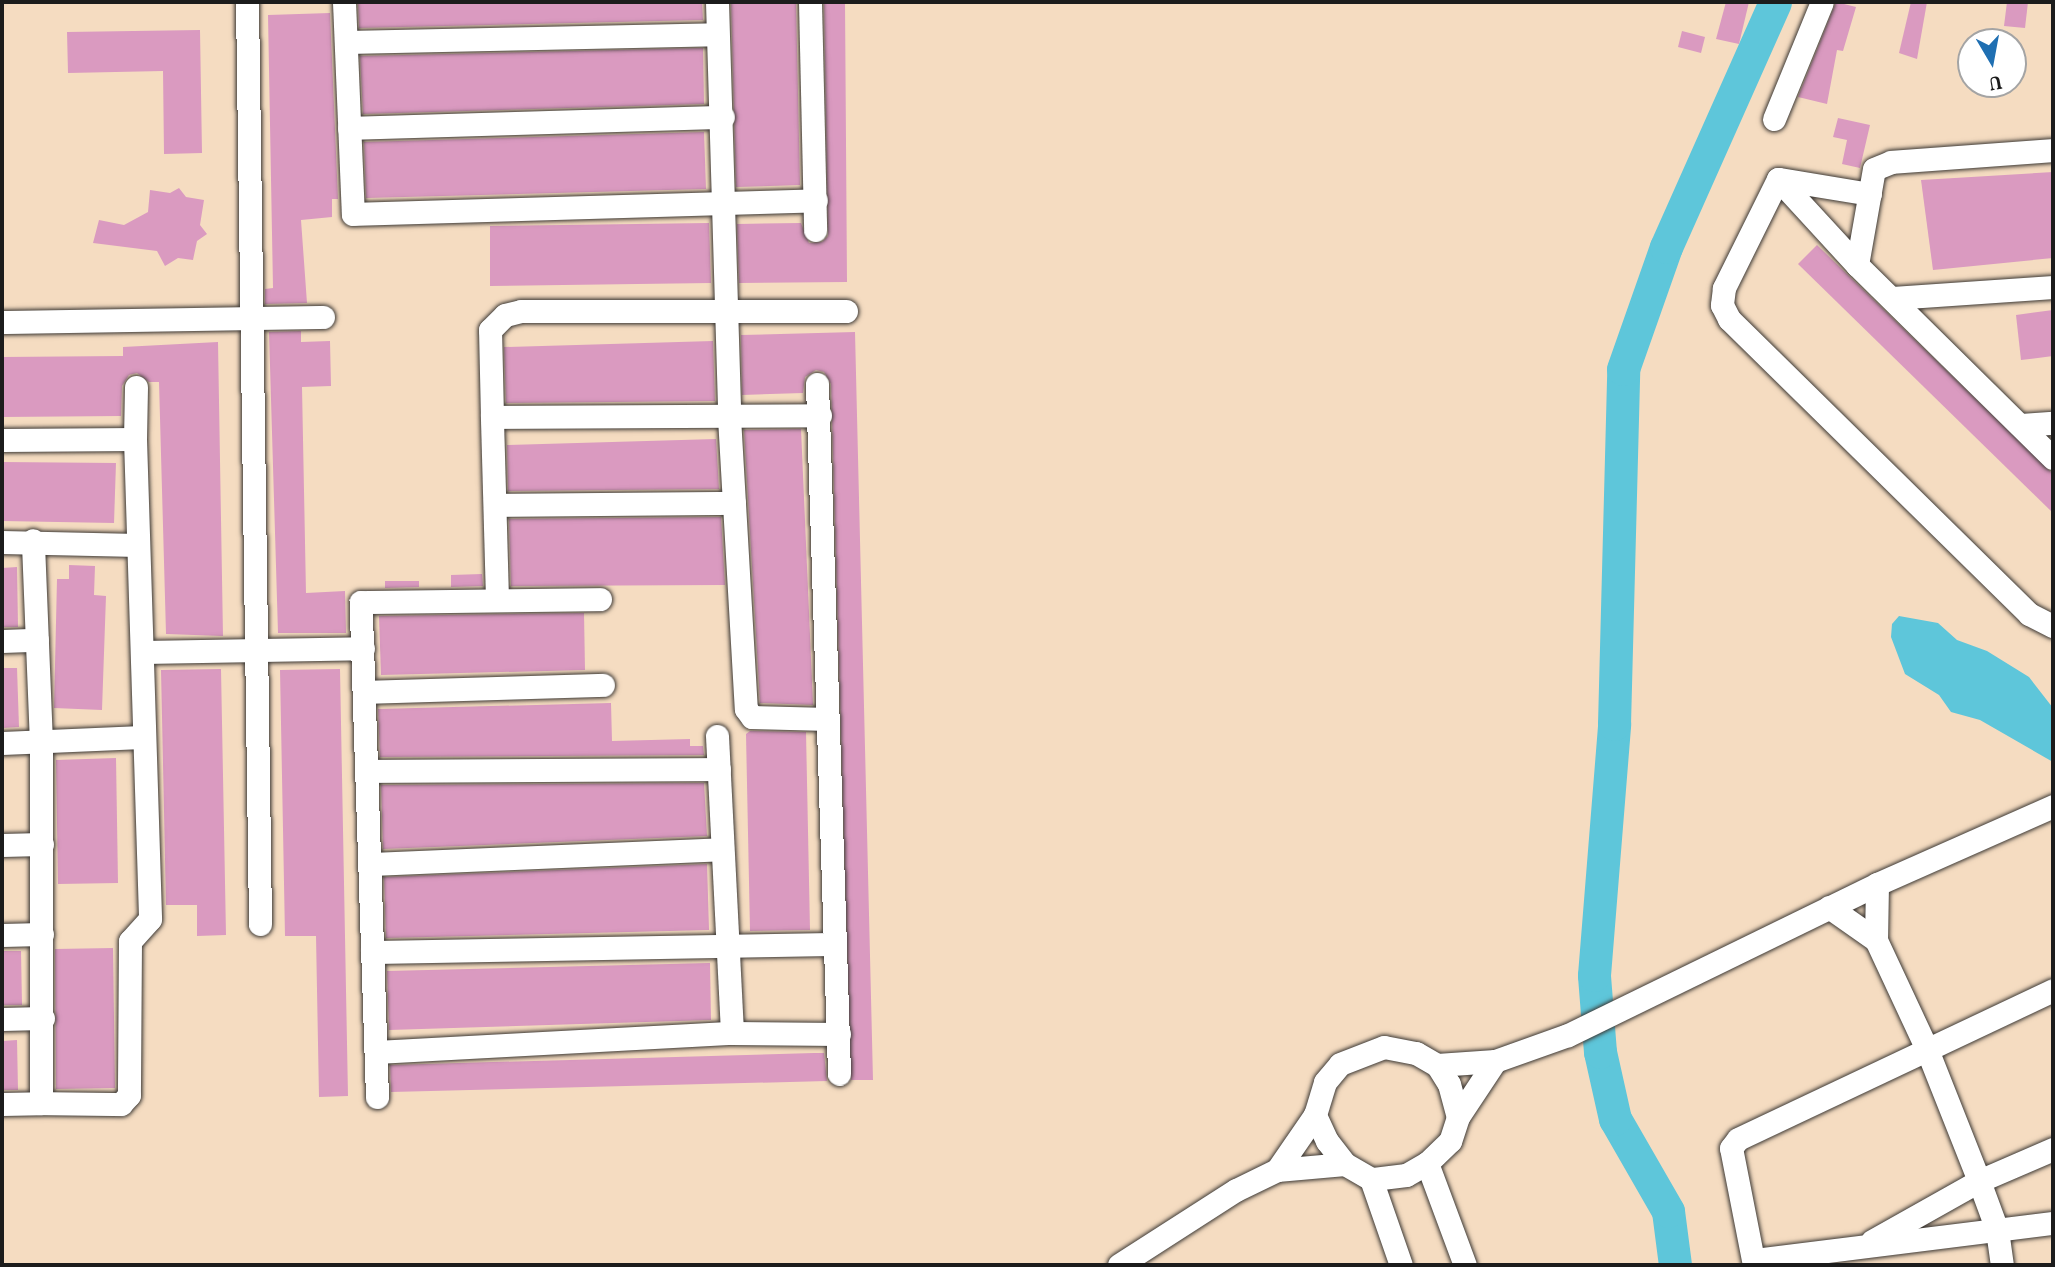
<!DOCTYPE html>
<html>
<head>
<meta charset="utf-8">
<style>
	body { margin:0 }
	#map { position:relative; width:2055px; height:1267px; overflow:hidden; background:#f5dcc1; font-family:Vollkorn,serif }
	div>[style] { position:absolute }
	.water>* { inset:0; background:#5ec6da }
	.river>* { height:33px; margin:-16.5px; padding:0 16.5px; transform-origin:16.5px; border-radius:16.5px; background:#5ec6da }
	.building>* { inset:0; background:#da9ac0 }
	.roads { filter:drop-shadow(0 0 2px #3d3935) drop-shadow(0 0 2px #3d3935) }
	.minor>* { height:23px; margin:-11.5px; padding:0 11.5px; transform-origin:11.5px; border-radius:11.5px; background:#fff }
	span { translate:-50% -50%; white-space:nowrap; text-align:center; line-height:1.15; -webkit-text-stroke:5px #fff; paint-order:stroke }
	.frame { position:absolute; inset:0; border:4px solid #1c1c1c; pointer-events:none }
	.north { position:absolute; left:1957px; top:28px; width:70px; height:70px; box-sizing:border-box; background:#fff; border:2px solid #a4a4a4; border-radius:50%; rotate:170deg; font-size:19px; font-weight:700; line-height:28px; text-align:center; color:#1c1c1c }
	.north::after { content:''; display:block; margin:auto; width:24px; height:32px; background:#1f6fb2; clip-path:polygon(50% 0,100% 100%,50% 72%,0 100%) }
</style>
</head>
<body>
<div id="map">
	<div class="water">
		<i style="clip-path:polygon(1899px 616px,1938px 623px,1957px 640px,1987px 651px,2029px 677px,2053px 708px,2053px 762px,1980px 720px,1951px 712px,1939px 695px,1905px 674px,1891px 637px,1892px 624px)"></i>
	</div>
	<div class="river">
		<i style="left:1675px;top:1265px;width:54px;rotate:-97.4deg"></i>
		<i style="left:1668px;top:1211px;width:106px;rotate:-119.9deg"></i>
		<i style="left:1615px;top:1119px;width:69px;rotate:-102.6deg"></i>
		<i style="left:1600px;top:1052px;width:77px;rotate:-94.5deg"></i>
		<i style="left:1594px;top:975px;width:252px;rotate:-85.4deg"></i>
		<i style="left:1614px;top:724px;width:355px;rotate:-88.5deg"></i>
		<i style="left:1623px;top:369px;width:129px;rotate:-70.6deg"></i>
		<i style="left:1666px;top:247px;width:268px;rotate:-66deg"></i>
	</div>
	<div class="building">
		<i style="clip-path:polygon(358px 2px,702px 2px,703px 20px,359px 28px)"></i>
		<i style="clip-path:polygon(731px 2px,796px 2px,800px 185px,736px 187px)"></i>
		<i style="clip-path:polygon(824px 2px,845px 2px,847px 282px,739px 283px,737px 224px,801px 223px,809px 243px,822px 242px,828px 236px)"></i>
		<i style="clip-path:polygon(1726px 2px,1749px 2px,1739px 44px,1716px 39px)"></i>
		<i style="clip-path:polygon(1836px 2px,1856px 7px,1843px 51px,1837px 50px,1827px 104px,1798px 97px)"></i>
		<i style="clip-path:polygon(1911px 2px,1927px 2px,1917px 59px,1899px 53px)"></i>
		<i style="clip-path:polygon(2007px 2px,2028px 2px,2025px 28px,2004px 26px)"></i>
		<i style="clip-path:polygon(330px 13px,338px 199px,332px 199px,332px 217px,301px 220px,307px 303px,265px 304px,265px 289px,273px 288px,268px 15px)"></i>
		<i style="clip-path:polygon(200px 30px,202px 153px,164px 154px,163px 71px,68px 73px,67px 32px)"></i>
		<i style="clip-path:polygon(1682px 31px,1705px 37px,1701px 53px,1678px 47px)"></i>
		<i style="clip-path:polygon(703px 48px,704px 104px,363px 114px,360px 56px)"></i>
		<i style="clip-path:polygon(1838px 118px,1870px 125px,1860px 168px,1842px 164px,1847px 140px,1833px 137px)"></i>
		<i style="clip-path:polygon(704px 132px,706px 189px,366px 198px,364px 142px)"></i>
		<i style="clip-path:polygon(2053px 172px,2053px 258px,1933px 270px,1921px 180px)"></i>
		<i style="clip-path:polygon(179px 188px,186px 197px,204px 200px,200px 225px,207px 234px,197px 241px,193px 260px,178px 258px,165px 266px,157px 251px,93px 243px,99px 220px,124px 225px,148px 212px,150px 190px,170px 193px)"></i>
		<i style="clip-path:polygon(709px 223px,711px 283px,490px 286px,490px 226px)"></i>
		<i style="clip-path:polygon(1817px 245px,2053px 474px,2053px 513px,1798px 264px)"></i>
		<i style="clip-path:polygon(2053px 310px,2053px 356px,2021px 360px,2016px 315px)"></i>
		<i style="clip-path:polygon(301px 331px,301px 342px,330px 341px,331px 386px,302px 387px,306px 593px,345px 591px,346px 633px,278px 633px,269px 332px)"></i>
		<i style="clip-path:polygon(855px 332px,873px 1080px,851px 1080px,831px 384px,824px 372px,816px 370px,805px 377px,803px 393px,742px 395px,741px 335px)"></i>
		<i style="clip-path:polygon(713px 341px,715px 401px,506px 403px,504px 347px)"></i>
		<i style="clip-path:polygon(218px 342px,223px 636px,166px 634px,159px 382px,149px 382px,137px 373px,129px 375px,122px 386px,121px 416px,2px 417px,2px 357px,123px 356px,123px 347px)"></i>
		<i style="clip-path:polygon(801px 429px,813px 705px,760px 703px,744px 430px)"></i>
		<i style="clip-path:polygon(716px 439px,719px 489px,508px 491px,507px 445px)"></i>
		<i style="clip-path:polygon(2px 462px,116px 463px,114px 523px,2px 521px)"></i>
		<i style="clip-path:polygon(721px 517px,725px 585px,511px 586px,509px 519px)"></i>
		<i style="clip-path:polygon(69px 565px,95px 566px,94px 595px,106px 596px,102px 710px,54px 708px,57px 579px,69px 579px)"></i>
		<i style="clip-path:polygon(17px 567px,18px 627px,2px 627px,2px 568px)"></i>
		<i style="clip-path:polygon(482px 574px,483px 586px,451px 587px,451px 575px)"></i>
		<i style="clip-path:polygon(385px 581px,419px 581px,419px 587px,385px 588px)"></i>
		<i style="clip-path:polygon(584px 613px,585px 670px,381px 675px,379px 616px)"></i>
		<i style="clip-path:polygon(2px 668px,17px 668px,19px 727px,2px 728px)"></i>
		<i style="clip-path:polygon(221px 669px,226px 935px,197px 936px,197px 905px,166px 905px,161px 670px)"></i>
		<i style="clip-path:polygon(340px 669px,348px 1096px,319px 1097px,316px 936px,285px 936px,280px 670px)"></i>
		<i style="clip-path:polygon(611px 703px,612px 741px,690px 739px,690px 746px,703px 746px,704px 755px,380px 757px,378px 709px)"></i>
		<i style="clip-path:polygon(750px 731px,806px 732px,810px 930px,750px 931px,746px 734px)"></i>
		<i style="clip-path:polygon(116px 758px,118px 883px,58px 884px,56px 760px)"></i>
		<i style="clip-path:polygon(704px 783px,707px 836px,383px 849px,381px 785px)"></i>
		<i style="clip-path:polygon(707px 864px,709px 930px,386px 938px,384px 877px)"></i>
		<i style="clip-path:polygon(113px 948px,115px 1088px,56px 1089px,55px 949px)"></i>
		<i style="clip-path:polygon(2px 951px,21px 951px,22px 1005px,2px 1005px)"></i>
		<i style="clip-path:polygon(710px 963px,711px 1020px,389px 1030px,387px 971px)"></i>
		<i style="clip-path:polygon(17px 1040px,18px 1090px,2px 1090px,2px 1041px)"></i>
		<i style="clip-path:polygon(814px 1053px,824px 1053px,827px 1081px,391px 1092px,390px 1065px)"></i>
	</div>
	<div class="roads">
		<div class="minor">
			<i style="left:247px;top:2px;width:922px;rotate:89.19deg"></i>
			<i style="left:344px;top:2px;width:212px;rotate:87.6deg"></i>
			<i style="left:353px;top:214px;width:463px;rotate:-1.7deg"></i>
			<i style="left:717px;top:2px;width:415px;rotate:88.3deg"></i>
			<i style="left:729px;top:417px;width:292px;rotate:86.7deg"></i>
			<i style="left:746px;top:709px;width:10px;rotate:53deg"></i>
			<i style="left:752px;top:717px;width:75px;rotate:1.5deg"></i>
			<i style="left:810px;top:2px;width:228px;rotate:88.7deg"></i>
			<i style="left:346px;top:42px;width:371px;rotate:-1.2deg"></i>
			<i style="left:1774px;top:119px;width:126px;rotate:-67.7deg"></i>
			<i style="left:349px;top:128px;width:374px;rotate:-1.7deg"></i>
			<i style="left:1778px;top:179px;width:117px;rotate:47.4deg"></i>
			<i style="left:1857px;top:265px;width:275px;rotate:44.6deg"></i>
			<i style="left:1870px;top:194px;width:93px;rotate:-170.7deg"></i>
			<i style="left:1778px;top:179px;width:122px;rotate:116.4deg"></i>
			<i style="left:1724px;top:288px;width:17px;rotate:97deg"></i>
			<i style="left:1722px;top:305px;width:16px;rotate:63deg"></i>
			<i style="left:1729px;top:319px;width:421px;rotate:44.5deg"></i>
			<i style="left:2029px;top:614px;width:27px;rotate:27deg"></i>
			<i style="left:1857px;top:265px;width:97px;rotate:-80deg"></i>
			<i style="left:1874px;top:169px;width:18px;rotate:-22deg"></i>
			<i style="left:1891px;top:162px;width:162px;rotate:-4.2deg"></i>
			<i style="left:1893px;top:298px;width:160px;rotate:-3.9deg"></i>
			<i style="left:2px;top:322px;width:321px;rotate:-0.9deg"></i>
			<i style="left:817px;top:384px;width:690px;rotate:88.17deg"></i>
			<i style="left:492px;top:417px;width:87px;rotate:-91.3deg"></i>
			<i style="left:490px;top:330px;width:21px;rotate:-45deg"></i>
			<i style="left:505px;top:315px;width:16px;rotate:-14deg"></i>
			<i style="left:521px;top:311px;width:325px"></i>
			<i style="left:2021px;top:425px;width:32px;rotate:-4deg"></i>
			<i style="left:135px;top:439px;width:52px;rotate:-88.9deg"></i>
			<i style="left:2px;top:440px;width:133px;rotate:-0.4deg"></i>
			<i style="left:135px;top:439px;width:480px;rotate:88.2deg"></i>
			<i style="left:150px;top:919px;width:30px;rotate:132deg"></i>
			<i style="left:130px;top:941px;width:154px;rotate:90.4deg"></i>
			<i style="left:129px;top:1095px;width:12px;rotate:132deg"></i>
			<i style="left:121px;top:1104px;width:80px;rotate:-179.3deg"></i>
			<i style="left:496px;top:505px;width:238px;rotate:-0.5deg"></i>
			<i style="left:2px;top:542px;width:136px;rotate:1.3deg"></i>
			<i style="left:497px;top:599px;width:182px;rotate:-91.6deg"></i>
			<i style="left:492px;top:417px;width:328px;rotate:-0.3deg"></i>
			<i style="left:2px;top:641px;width:35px;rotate:-2deg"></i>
			<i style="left:143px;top:652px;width:220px;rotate:-1deg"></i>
			<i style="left:365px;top:692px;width:238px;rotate:-1.7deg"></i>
			<i style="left:717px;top:736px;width:297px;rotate:87.1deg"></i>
			<i style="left:2px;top:743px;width:140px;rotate:-2.5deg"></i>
			<i style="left:366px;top:771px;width:353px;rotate:-0.3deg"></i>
			<i style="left:2px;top:845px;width:40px;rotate:-1.4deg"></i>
			<i style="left:371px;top:864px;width:351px;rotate:-2.4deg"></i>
			<i style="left:1877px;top:884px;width:56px;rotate:91deg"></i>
			<i style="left:1876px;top:940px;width:118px;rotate:65deg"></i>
			<i style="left:1926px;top:1047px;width:144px;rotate:68.4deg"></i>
			<i style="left:1979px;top:1181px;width:52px;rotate:69.8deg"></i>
			<i style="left:1997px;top:1230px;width:35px;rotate:82deg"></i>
			<i style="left:1829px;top:907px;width:57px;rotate:35.1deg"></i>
			<i style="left:2px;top:935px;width:40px;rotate:-1.4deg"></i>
			<i style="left:372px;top:952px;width:462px;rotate:-1deg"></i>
			<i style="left:2px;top:1019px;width:41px;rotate:-1.4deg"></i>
			<i style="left:1384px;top:1047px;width:33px;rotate:11deg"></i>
			<i style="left:1416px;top:1053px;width:24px;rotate:30deg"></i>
			<i style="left:1437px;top:1065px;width:22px;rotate:58deg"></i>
			<i style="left:1449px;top:1084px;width:34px;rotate:75deg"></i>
			<i style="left:1458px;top:1117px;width:25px;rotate:108deg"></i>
			<i style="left:1450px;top:1141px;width:32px;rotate:136deg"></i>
			<i style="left:1427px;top:1163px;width:24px;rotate:150deg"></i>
			<i style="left:1406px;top:1175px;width:35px;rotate:173deg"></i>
			<i style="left:1371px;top:1179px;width:30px;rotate:-150deg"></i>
			<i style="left:1345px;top:1164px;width:29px;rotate:-128deg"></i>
			<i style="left:1327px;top:1141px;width:29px;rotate:-115deg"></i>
			<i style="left:1315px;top:1115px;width:34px;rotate:-73deg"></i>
			<i style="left:1325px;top:1082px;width:23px;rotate:-50deg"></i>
			<i style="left:1340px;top:1064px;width:47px;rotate:-21.1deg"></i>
			<i style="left:376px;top:1052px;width:357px;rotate:-3.1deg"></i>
			<i style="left:732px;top:1033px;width:107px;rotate:0.5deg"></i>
			<i style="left:1437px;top:1065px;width:58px;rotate:-3.9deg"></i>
			<i style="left:1495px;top:1061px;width:77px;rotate:-19.6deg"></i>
			<i style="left:1568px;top:1035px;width:344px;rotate:-26deg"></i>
			<i style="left:1877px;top:884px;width:193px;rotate:-23.9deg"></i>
			<i style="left:377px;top:1097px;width:495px;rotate:-91.9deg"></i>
			<i style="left:361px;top:602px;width:239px;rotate:-0.7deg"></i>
			<i style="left:2px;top:1104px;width:39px;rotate:-1deg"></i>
			<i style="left:41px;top:1103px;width:360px;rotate:-90deg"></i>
			<i style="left:41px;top:743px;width:203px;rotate:-92.3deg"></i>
			<i style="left:1458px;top:1117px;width:67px;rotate:-56.5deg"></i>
			<i style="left:1427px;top:1163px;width:109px;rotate:69.6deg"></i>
			<i style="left:1277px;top:1170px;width:67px;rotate:-55.4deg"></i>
			<i style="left:1371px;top:1179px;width:91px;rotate:70.8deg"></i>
			<i style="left:1872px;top:1241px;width:123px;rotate:-29.3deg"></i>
			<i style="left:1979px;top:1181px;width:81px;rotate:-23.4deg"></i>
			<i style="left:1755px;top:1260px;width:300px;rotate:-7.1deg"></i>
			<i style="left:1119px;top:1265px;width:139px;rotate:-32.7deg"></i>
			<i style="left:1236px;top:1190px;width:46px;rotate:-26deg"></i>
			<i style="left:1277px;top:1170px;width:68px;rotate:-5deg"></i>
			<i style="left:1754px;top:1265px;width:119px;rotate:-101.1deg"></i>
			<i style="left:1731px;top:1148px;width:11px;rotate:-52deg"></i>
			<i style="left:1738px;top:1139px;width:348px;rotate:-25.3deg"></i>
		</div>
	</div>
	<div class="frame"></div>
	<div class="north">U</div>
</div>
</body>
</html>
